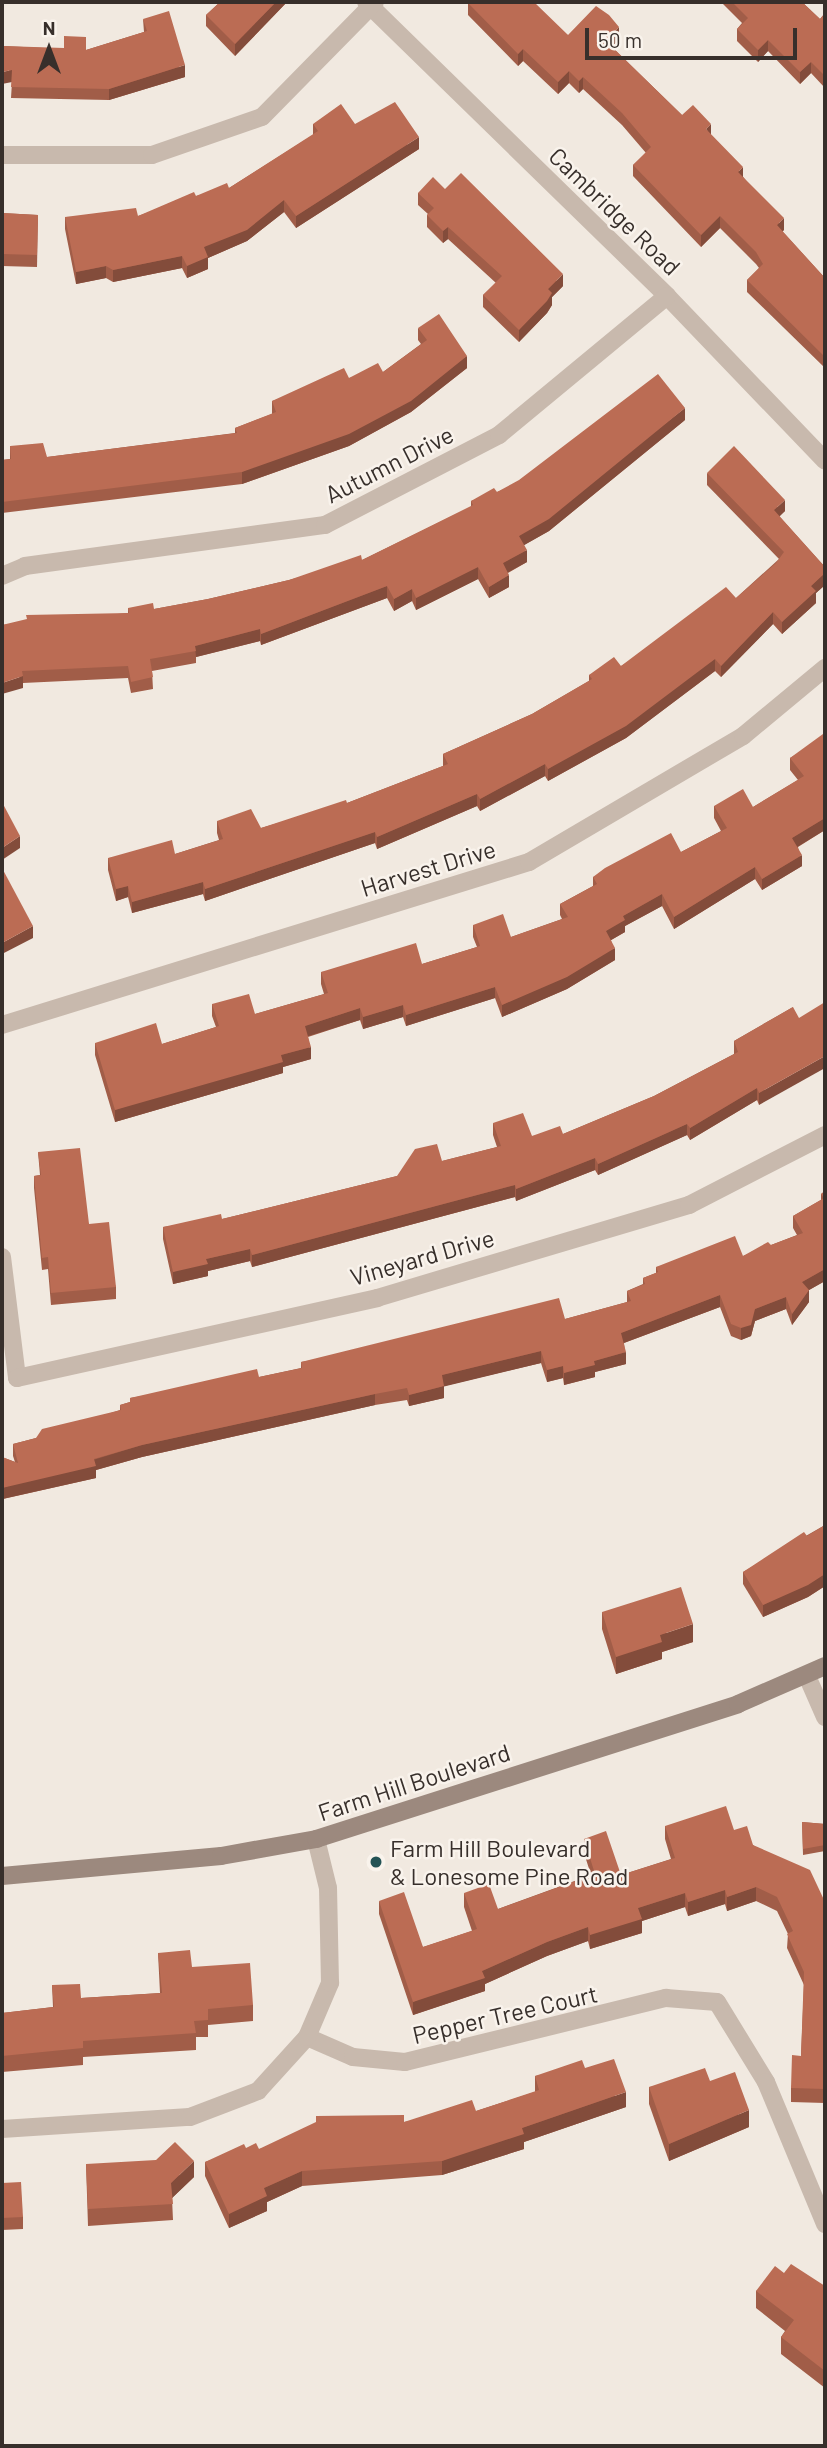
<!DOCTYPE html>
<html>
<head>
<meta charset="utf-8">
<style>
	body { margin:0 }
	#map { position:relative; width:827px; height:2448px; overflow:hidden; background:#f1e9e0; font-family:Barlow,sans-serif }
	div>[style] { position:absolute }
	.lane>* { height:18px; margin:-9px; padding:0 9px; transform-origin:9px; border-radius:9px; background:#c8b9ad }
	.street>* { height:18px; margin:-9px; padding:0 9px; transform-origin:9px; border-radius:9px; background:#c8b9ad }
	.secondary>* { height:18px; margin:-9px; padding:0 9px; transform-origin:9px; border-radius:9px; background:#9c897e }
	.wall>* { inset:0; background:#a15d48 }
	.shaded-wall>* { inset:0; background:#834c3b }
	.building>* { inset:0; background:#bb6c54 }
	.dots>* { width:19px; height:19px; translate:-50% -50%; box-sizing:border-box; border:4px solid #f9f3ec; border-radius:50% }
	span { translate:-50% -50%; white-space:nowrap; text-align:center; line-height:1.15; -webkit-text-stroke:5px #f9f3ec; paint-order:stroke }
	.street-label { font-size:24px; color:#372f2b }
	.poi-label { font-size:24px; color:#372f2b }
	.left { translate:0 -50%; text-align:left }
	.frame { position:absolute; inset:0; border:4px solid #372f2b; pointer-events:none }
	.north { position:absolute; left:14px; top:14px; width:70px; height:70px; -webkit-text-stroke:5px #f9f3ec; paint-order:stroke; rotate:0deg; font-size:19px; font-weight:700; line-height:28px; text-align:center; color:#372f2b }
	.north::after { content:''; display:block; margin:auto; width:24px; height:32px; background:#372f2b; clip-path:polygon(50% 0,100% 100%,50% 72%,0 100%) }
	.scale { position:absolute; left:585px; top:28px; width:212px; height:32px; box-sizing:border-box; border:4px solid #372f2b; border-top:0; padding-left:9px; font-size:21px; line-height:24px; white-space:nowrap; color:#372f2b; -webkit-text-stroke:5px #f9f3ec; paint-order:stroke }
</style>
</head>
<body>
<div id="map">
	<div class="lane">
		<i style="left:717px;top:2002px;width:94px;rotate:58.5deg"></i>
		<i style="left:766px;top:2082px;width:154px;rotate:67.4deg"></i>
	</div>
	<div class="street">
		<i style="left:366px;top:2px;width:421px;rotate:44.3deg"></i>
		<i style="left:667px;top:296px;width:228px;rotate:46.2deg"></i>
		<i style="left:2px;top:155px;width:150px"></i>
		<i style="left:152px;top:155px;width:116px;rotate:-19.1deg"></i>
		<i style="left:262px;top:117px;width:161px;rotate:-45.5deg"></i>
		<i style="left:2px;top:576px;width:25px;rotate:-23deg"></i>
		<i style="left:25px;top:566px;width:303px;rotate:-7.8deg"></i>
		<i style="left:325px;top:525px;width:196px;rotate:-27.3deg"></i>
		<i style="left:499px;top:435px;width:218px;rotate:-39.6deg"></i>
		<i style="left:2px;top:1025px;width:552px;rotate:-17.19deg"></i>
		<i style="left:529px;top:862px;width:248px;rotate:-30.5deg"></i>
		<i style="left:743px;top:736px;width:107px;rotate:-39.7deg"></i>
		<i style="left:2px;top:1257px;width:122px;rotate:82.9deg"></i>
		<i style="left:17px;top:1378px;width:369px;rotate:-12.5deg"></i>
		<i style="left:377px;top:1298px;width:326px;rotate:-16.6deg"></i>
		<i style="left:689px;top:1205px;width:153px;rotate:-27.2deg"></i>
		<i style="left:807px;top:1676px;width:45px;rotate:66.3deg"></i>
		<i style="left:307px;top:2037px;width:50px;rotate:23.5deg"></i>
		<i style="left:353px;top:2057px;width:52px;rotate:5.5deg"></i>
		<i style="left:405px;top:2062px;width:269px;rotate:-13.8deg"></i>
		<i style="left:666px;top:1998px;width:51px;rotate:4.5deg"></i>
		<i style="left:2px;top:2129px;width:188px;rotate:-3.7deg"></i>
		<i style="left:190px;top:2117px;width:73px;rotate:-20.9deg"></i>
		<i style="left:258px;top:2091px;width:73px;rotate:-47.8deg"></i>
		<i style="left:307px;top:2037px;width:59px;rotate:-66.9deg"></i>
		<i style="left:330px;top:1983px;width:95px;rotate:-91.2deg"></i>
		<i style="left:328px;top:1888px;width:50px;rotate:-103.8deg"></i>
	</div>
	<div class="secondary">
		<i style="left:2px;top:1876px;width:220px;rotate:-5.2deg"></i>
		<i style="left:221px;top:1856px;width:97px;rotate:-10.1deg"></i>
		<i style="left:316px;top:1839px;width:443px;rotate:-17.7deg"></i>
		<i style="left:738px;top:1704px;width:95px;rotate:-23.6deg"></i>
	</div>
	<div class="wall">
		<i style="clip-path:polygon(219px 2px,287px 2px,235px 56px,206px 26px,206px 15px,219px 3px)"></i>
		<i style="clip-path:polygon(721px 2px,802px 2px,820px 19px,825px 13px,825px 88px,811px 73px,800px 84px,768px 51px,758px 62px,737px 41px,737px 29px,742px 23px)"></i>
		<i style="clip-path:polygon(468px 3px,568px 35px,619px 39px,612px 47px,682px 115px,711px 135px,784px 230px,782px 231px,825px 278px,825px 368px,747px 292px,747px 280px,759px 268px,756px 264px,720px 228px,701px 247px,633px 176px,633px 165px,646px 153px,622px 125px,583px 89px,579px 93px,569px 83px,558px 94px,523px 61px,518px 66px,468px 15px)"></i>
		<i style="clip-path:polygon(143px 19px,185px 77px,109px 100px,11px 98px,12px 82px,3px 46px,86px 50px,144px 32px)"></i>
		<i style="clip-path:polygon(313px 124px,355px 124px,419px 149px,296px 228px,284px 212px,247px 241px,208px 258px,208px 269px,187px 278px,182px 268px,113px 282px,106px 278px,76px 284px,65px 229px,65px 217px,138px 216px,196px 196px,229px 188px,313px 135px)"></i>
		<i style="clip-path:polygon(445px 189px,563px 286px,552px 297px,552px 305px,547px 313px,519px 342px,483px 307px,483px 295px,496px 283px,448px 239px,443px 243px,427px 227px,427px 215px,428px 214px,418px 205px,418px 193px)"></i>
		<i style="clip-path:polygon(2px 213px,38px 215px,37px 267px,2px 266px)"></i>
		<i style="clip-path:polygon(418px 328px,467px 368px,411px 412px,349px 446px,242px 484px,2px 513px,2px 460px,10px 459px,10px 446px,47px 457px,235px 433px,235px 428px,272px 414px,272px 401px,349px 378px,383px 372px,421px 344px,418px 340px)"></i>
		<i style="clip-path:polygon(685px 420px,549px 531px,524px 545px,527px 562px,508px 573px,509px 587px,489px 598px,478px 579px,416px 610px,412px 601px,394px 611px,387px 598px,261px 645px,260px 641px,196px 657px,196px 663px,152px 671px,153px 689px,131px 693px,128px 678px,23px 683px,23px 688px,2px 625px,128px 613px,128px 608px,154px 609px,208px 599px,289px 580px,362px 560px,471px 507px,471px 501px,497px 492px)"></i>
		<i style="clip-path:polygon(707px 473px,785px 511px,779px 516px,825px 567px,825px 585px,816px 593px,816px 603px,782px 634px,773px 624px,721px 677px,715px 671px,626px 738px,548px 781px,545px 776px,480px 811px,477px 806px,377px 849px,375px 843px,205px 901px,203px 894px,132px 913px,128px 897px,116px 901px,108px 870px,108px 858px,175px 854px,219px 840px,217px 833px,217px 821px,261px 828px,347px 803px,443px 766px,443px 754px,532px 714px,589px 681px,589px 675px,621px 666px,736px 598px,779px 559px,707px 485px)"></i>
		<i style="clip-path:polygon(825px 737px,825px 830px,798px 847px,802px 866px,762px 890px,755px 879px,674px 929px,662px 906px,625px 926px,625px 932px,611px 940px,615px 960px,567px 989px,502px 1017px,495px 998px,406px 1026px,403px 1017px,363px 1029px,360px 1020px,308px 1037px,311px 1059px,283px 1067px,283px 1073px,115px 1122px,95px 1055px,95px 1043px,162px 1044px,216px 1027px,212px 1016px,212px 1004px,255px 1014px,324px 994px,321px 984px,321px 972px,422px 964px,477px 947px,473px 937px,473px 925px,511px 937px,562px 919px,560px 915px,560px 904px,593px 886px,593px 877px,681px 852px,721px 831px,714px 818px,714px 806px,753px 807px,798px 780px,790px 770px,790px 758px)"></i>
		<i style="clip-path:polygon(793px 1007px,759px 1105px,757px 1100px,690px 1140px,687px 1135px,598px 1175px,595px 1170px,516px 1201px,515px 1197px,252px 1267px,250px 1261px,208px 1271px,208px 1276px,173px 1284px,163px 1239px,163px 1227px,222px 1219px,397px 1176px,442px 1161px,497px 1147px,493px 1135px,493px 1123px,532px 1136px,563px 1134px,654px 1096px,734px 1054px,734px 1041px)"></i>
		<i style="clip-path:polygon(38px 1152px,89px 1224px,116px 1287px,116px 1299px,51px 1305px,48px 1269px,42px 1270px,34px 1188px,34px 1176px,40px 1175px)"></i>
		<i style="clip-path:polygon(825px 1191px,825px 1281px,809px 1290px,809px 1302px,792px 1325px,786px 1309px,755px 1321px,751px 1336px,741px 1340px,731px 1336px,720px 1307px,624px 1343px,626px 1364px,595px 1372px,595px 1377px,564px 1385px,563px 1378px,547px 1382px,541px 1363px,444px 1386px,444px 1398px,409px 1406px,407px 1400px,375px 1405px,142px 1457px,96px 1470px,96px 1478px,3px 1499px,3px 1517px,2px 1516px,2px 1457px,15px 1462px,13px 1456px,13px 1444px,36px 1438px,120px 1410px,120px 1405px,130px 1402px,130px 1398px,259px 1377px,301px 1368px,301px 1362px,565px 1319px,627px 1302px,627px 1291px,643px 1284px,643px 1278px,656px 1273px,656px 1267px,743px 1256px,797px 1235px,793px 1228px,793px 1216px,821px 1200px,821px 1194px)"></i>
		<i style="clip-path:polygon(825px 1525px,825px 1586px,808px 1597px,763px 1617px,743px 1584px,743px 1572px)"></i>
		<i style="clip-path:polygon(602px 1612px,693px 1642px,662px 1652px,662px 1659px,616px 1674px,602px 1629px)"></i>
		<i style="clip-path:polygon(802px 1822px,825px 1824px,825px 1851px,803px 1855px)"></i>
		<i style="clip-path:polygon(665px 1826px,734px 1830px,825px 1902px,825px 2103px,791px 2102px,791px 2088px,801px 2056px,804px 1985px,787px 1948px,788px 1934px,777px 1911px,756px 1901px,727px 1911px,725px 1904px,688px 1916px,685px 1907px,642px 1921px,642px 1933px,590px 1949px,588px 1941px,547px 1956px,485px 1984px,485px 1991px,413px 2015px,379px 1914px,379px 1901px,423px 1947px,472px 1931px,464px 1907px,464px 1893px,498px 1909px,591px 1875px,584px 1853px,584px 1839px,621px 1875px,671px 1859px,665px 1839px)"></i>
		<i style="clip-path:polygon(158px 1953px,192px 1967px,253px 2005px,253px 2021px,208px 2025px,208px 2037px,196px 2037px,196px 2050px,83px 2057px,83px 2065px,2px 2072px,2px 2013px,53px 2007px,52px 1985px,81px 1998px,160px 1993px)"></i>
		<i style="clip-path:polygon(585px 2068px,626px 2107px,524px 2142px,524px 2149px,442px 2175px,302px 2186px,267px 2202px,267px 2211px,229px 2228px,205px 2176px,205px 2162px,246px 2148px,259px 2149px,404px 2122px,476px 2111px,535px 2092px,535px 2076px)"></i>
		<i style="clip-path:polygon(710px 2081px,749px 2127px,669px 2161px,649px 2104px,649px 2087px)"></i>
		<i style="clip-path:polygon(86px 2164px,194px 2177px,172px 2198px,173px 2220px,88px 2226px)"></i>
		<i style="clip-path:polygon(2px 2183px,23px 2217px,23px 2229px,2px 2230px)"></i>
		<i style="clip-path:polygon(784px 2273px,825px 2286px,825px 2388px,781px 2354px,781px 2337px,785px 2331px,756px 2308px,756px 2291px)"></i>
	</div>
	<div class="shaded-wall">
		<i style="clip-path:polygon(276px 2px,287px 2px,235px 56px,235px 44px)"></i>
		<i style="clip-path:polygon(619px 27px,619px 39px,606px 53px,606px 41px)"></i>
		<i style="clip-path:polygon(768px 40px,768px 51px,758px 62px,758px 50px)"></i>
		<i style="clip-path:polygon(523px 49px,523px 61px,518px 66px,518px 54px)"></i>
		<i style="clip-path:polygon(811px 62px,811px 73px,800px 84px,800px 72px)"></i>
		<i style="clip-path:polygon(185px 65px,185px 77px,109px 100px,109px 89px)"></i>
		<i style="clip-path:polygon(12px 70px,12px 82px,2px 84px,2px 72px)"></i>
		<i style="clip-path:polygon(569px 71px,569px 83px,558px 94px,558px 82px)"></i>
		<i style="clip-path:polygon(583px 77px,583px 89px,579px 93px,579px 81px)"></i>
		<i style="clip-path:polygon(711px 124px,711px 136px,706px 129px)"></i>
		<i style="clip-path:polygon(419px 137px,419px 149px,296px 228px,296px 216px)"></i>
		<i style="clip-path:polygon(743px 167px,743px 179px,738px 172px)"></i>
		<i style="clip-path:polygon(284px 200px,284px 212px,247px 241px,208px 258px,208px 269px,187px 278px,187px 266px,204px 247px)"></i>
		<i style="clip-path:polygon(720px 216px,720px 228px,701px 247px,701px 235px)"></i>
		<i style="clip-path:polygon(784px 218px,784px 230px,777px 237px,777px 225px)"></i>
		<i style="clip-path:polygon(448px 227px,448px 239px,443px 243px,443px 231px)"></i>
		<i style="clip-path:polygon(182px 256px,182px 268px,113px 282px,113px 270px)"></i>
		<i style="clip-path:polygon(106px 266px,106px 278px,76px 284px,76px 272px)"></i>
		<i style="clip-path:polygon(563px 274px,563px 286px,552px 297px,552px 305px,547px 313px,519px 342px,519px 330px,548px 289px)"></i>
		<i style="clip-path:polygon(467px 356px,467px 368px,411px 412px,349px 446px,242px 484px,242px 472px)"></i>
		<i style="clip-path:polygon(685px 408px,685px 420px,549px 531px,519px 548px,519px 536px)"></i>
		<i style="clip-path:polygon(785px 500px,785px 511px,774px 522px,774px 510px)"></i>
		<i style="clip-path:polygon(527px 550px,527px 562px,503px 575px,503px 563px)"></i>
		<i style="clip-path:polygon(478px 567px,478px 579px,416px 610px,416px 598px)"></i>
		<i style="clip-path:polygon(825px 573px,825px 585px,816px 593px,816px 603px,782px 634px,782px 622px,811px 586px)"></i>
		<i style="clip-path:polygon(509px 575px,509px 587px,489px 598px,489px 587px)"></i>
		<i style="clip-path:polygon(387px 586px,387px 598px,261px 645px,261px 634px)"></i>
		<i style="clip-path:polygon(412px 589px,412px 601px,394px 611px,394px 599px)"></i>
		<i style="clip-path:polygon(773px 612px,773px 624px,721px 677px,721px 666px)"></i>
		<i style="clip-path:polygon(260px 629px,260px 641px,196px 657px,195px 646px)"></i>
		<i style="clip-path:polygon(715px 659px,715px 671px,626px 738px,548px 781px,548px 769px)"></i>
		<i style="clip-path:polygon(23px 676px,23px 688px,2px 694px,2px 683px)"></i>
		<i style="clip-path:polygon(545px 764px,545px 776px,480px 811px,480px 799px)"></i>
		<i style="clip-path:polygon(477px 794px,477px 806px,377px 849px,377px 837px)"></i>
		<i style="clip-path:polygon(825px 818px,825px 830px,792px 850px,792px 838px)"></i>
		<i style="clip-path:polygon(375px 832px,375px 843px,205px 901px,205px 889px)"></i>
		<i style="clip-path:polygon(20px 836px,20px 848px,2px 860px,2px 848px)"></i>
		<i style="clip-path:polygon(802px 855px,802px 866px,762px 890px,762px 879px)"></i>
		<i style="clip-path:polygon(755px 867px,755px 879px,674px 929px,674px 917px)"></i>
		<i style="clip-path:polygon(203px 882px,203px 894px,132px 913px,132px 902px)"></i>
		<i style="clip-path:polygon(128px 886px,128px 897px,116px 901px,116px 889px)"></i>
		<i style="clip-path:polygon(662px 894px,662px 906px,625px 926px,625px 932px,606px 943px,606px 931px,623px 916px)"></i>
		<i style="clip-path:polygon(33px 926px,33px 938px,2px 954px,2px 943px)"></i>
		<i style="clip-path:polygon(615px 948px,615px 960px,567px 989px,502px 1017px,502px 1005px)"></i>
		<i style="clip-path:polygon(495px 987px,495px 998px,406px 1026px,406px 1015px)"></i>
		<i style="clip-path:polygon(403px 1005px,403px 1017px,363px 1029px,363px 1017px)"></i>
		<i style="clip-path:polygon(360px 1008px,360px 1020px,305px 1037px,305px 1026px)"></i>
		<i style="clip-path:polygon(311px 1047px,311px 1059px,283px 1067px,283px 1073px,115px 1122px,115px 1110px,281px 1055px)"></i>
		<i style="clip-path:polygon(825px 1056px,825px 1068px,759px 1105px,759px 1093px)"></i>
		<i style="clip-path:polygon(757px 1088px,757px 1100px,690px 1140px,690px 1128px)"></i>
		<i style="clip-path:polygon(687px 1124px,687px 1135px,598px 1175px,598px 1164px)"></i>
		<i style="clip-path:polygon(595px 1158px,595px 1170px,516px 1201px,516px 1189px)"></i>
		<i style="clip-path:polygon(515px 1185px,515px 1197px,252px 1267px,252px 1255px)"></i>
		<i style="clip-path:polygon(250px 1249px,250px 1261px,208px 1271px,208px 1276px,173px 1284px,173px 1272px,206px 1259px)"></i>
		<i style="clip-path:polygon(825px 1269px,825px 1281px,802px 1294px,802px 1282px)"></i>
		<i style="clip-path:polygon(809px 1290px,809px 1302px,792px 1325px,792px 1314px)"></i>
		<i style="clip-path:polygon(720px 1295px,720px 1307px,621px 1344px,621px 1333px)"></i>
		<i style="clip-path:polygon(786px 1297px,786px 1309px,755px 1321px,751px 1336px,741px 1340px,741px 1328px,755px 1309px)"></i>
		<i style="clip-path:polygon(541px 1351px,541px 1363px,442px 1387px,442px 1375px)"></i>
		<i style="clip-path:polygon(626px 1352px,626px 1364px,595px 1372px,595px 1377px,564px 1385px,564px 1373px,594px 1361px)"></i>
		<i style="clip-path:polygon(563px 1366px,563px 1378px,547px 1382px,547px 1370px)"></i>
		<i style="clip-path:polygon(444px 1386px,444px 1398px,409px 1406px,409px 1395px)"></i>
		<i style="clip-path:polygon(375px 1394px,375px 1405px,142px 1457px,96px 1470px,96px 1478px,2px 1499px,2px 1488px,142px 1445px)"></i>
		<i style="clip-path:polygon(825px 1574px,825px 1586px,808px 1597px,763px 1617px,763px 1605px)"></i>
		<i style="clip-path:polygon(693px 1624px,693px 1642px,662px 1652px,662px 1659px,616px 1674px,616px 1657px,660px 1635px)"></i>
		<i style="clip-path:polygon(756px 1887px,756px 1901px,727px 1911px,727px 1897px)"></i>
		<i style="clip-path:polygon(725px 1890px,725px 1904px,688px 1916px,688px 1902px)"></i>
		<i style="clip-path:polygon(685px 1893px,685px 1907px,642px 1921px,642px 1933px,590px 1949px,590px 1935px,638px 1908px)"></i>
		<i style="clip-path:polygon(588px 1927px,588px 1941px,547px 1956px,485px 1984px,485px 1991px,413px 2015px,413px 2002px,547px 1942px)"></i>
		<i style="clip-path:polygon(626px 2092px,626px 2107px,524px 2142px,524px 2149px,442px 2175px,442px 2161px,522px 2128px)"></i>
		<i style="clip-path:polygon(749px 2110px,749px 2127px,669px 2161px,669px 2144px)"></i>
		<i style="clip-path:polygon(194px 2161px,194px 2177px,171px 2199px,171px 2183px)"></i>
		<i style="clip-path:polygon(302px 2171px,302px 2186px,267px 2202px,267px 2211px,229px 2228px,229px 2214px,264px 2188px)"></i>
	</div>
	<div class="building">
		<i style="clip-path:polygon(220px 2px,276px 2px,235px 44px,206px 15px)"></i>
		<i style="clip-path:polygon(470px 2px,534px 2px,568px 35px,596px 6px,609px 15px,619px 27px,606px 41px,682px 115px,693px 105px,711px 124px,706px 129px,743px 167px,738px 172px,784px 218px,777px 225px,825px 278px,825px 357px,747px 280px,763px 264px,756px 252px,720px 216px,701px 235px,633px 165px,651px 147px,622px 113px,583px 77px,579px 81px,569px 71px,558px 82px,523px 49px,518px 54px,468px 3px)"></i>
		<i style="clip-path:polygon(732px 2px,802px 2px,820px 19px,825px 13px,825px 76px,811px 62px,800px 72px,768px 40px,758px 50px,737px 29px,748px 18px)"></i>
		<i style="clip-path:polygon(169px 11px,185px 65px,109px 89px,11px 87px,12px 70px,2px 72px,2px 39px,3px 46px,64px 48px,64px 36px,86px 37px,86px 50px,147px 31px,143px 19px)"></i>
		<i style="clip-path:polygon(395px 102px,419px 137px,296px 216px,284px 200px,247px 230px,204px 247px,208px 257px,187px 266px,182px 256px,113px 270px,106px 266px,76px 272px,65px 217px,136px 208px,138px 216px,194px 192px,196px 196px,227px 183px,229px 188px,318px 131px,313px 124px,341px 104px,355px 124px)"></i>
		<i style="clip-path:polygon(461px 173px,563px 274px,548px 289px,552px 293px,547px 301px,519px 330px,483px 295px,502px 276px,448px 227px,443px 231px,427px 215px,434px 208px,418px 193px,433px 177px,445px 189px)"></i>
		<i style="clip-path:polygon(2px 213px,38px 215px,37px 255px,2px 254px)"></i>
		<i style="clip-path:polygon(439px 314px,467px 356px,411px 401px,349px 434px,242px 472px,2px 502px,2px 460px,11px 459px,10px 446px,43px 443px,47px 457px,237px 433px,235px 428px,276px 412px,272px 401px,344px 368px,349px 378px,378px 363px,383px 372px,427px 340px,418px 328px)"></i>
		<i style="clip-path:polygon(658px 374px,685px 408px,549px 519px,519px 536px,527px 550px,503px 563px,509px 575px,489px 587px,478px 567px,416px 598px,412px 589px,394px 599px,387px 586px,261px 634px,260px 629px,195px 646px,196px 651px,150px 659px,153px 677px,131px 682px,128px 666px,22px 671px,23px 676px,2px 683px,2px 625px,27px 619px,26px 615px,129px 613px,128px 608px,153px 603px,154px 609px,208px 599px,289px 580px,361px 555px,362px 560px,473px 505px,471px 501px,494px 488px,497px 492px,519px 480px)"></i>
		<i style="clip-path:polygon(734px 446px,785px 500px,774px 510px,825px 567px,825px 573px,811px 586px,816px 591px,782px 622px,773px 612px,721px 666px,715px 659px,626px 726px,548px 769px,545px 764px,480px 799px,477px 794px,377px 837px,375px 832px,205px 889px,203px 882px,132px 902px,128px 886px,116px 889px,108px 858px,172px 840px,175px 854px,223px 839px,217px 821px,251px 809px,261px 828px,346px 800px,347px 803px,448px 764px,443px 754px,532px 714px,592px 679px,589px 675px,614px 657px,621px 666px,726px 587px,736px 598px,776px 563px,784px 552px,707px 473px)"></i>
		<i style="clip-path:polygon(823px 734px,825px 737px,825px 818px,792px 838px,802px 855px,762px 879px,755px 867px,674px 917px,662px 894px,623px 916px,625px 920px,606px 931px,615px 948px,567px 977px,502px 1005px,495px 987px,406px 1015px,403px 1005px,363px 1017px,360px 1008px,305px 1026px,311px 1047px,281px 1055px,283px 1062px,115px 1110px,95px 1043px,156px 1023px,162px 1044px,219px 1026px,212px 1004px,249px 994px,255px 1014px,328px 993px,321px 972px,416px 943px,422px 964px,480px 946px,473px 925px,503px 914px,511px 937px,568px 917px,560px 904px,597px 884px,593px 877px,605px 868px,671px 833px,681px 852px,727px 828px,714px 806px,743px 789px,753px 807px,804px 776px,790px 758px)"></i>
		<i style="clip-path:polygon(2px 804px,3px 804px,20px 836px,2px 848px)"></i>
		<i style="clip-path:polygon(2px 868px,33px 926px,2px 943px)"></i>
		<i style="clip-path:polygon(825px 1002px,825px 1056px,759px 1093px,757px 1088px,690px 1128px,687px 1124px,598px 1164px,595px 1158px,516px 1189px,515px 1185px,252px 1255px,250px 1249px,206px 1259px,208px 1264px,173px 1272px,163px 1227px,221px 1214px,222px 1219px,397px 1176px,415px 1149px,437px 1144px,442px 1161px,501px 1146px,493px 1123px,523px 1113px,532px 1136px,560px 1126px,563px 1134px,654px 1096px,738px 1052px,734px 1041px,793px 1007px,799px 1018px)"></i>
		<i style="clip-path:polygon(80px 1148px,89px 1224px,109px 1222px,116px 1287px,51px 1293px,48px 1257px,42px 1258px,34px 1176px,41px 1175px,38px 1152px)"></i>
		<i style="clip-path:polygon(825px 1191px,825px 1269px,802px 1282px,809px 1290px,792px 1314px,786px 1297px,755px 1309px,751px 1325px,741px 1328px,731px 1324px,720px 1295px,621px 1333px,626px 1352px,594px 1361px,595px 1365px,564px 1373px,563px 1366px,547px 1370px,541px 1351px,442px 1375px,444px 1386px,409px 1395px,407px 1388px,375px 1394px,142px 1445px,94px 1459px,96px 1466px,2px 1488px,3px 1505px,2px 1504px,2px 1457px,18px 1463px,13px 1444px,36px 1438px,42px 1429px,121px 1410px,120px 1405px,130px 1402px,130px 1398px,257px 1369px,259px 1377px,302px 1368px,301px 1362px,559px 1298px,565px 1319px,631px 1301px,627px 1291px,645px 1284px,643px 1278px,658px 1272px,656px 1267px,735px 1236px,743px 1256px,768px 1242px,771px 1245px,803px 1233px,793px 1216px,824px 1198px,821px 1194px)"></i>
		<i style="clip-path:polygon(825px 1525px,825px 1574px,808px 1585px,763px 1605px,743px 1572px,804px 1532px,807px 1536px)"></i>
		<i style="clip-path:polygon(681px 1587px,693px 1624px,660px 1635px,662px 1642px,616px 1657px,602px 1612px)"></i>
		<i style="clip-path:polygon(726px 1806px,734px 1830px,747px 1826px,753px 1845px,810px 1870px,825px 1902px,825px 2089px,791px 2088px,792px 2055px,801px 2056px,804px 1972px,787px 1934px,793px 1931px,777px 1897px,756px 1887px,727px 1897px,725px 1890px,688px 1902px,685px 1893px,638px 1908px,642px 1919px,590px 1935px,588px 1927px,547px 1942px,482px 1971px,485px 1978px,413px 2002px,379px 1901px,404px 1892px,423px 1947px,477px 1929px,464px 1893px,489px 1884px,498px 1909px,595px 1874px,584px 1839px,606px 1831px,621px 1875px,675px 1858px,665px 1826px)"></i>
		<i style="clip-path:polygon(802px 1822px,825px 1824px,825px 1845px,803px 1849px)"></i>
		<i style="clip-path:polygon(190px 1950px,192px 1967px,250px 1963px,253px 2005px,208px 2009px,208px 2020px,194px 2021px,196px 2033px,83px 2041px,83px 2048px,2px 2056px,2px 2013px,54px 2007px,52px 1985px,80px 1984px,81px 1998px,162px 1993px,158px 1953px)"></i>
		<i style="clip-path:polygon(614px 2059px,626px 2092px,522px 2128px,524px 2134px,442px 2161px,302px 2171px,264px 2188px,267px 2196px,229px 2214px,205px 2162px,244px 2144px,246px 2148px,256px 2143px,259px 2149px,316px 2122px,316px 2116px,404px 2115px,404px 2122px,472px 2100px,476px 2111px,539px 2090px,535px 2076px,582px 2060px,585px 2068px)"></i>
		<i style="clip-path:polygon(705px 2068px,710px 2081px,735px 2072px,749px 2110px,669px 2144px,649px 2087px)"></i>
		<i style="clip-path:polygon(175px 2142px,194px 2161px,171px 2183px,173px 2204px,88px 2209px,86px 2164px,156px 2160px)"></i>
		<i style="clip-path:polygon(21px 2182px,23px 2217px,2px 2218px,2px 2183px)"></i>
		<i style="clip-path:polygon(791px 2264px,825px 2286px,825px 2371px,781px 2337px,794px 2320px,756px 2291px,775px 2266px,784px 2273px)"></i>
	</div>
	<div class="dots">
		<i style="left:376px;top:1862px;background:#245355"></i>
	</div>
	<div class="street-label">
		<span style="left:615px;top:211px;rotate:44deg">Cambridge Road</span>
		<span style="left:389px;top:464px;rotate:-27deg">Autumn Drive</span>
		<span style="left:428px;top:868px;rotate:-17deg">Harvest Drive</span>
		<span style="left:422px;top:1257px;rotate:-16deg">Vineyard Drive</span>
		<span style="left:414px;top:1782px;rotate:-18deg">Farm Hill Boulevard</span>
		<span style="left:505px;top:2014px;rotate:-13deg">Pepper Tree Court</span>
	</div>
	<div class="poi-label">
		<span class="left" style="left:390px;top:1862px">Farm Hill Boulevard<br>&amp; Lonesome Pine Road</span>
	</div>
	<div class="frame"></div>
	<div class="north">N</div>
	<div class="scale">50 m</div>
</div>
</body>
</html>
